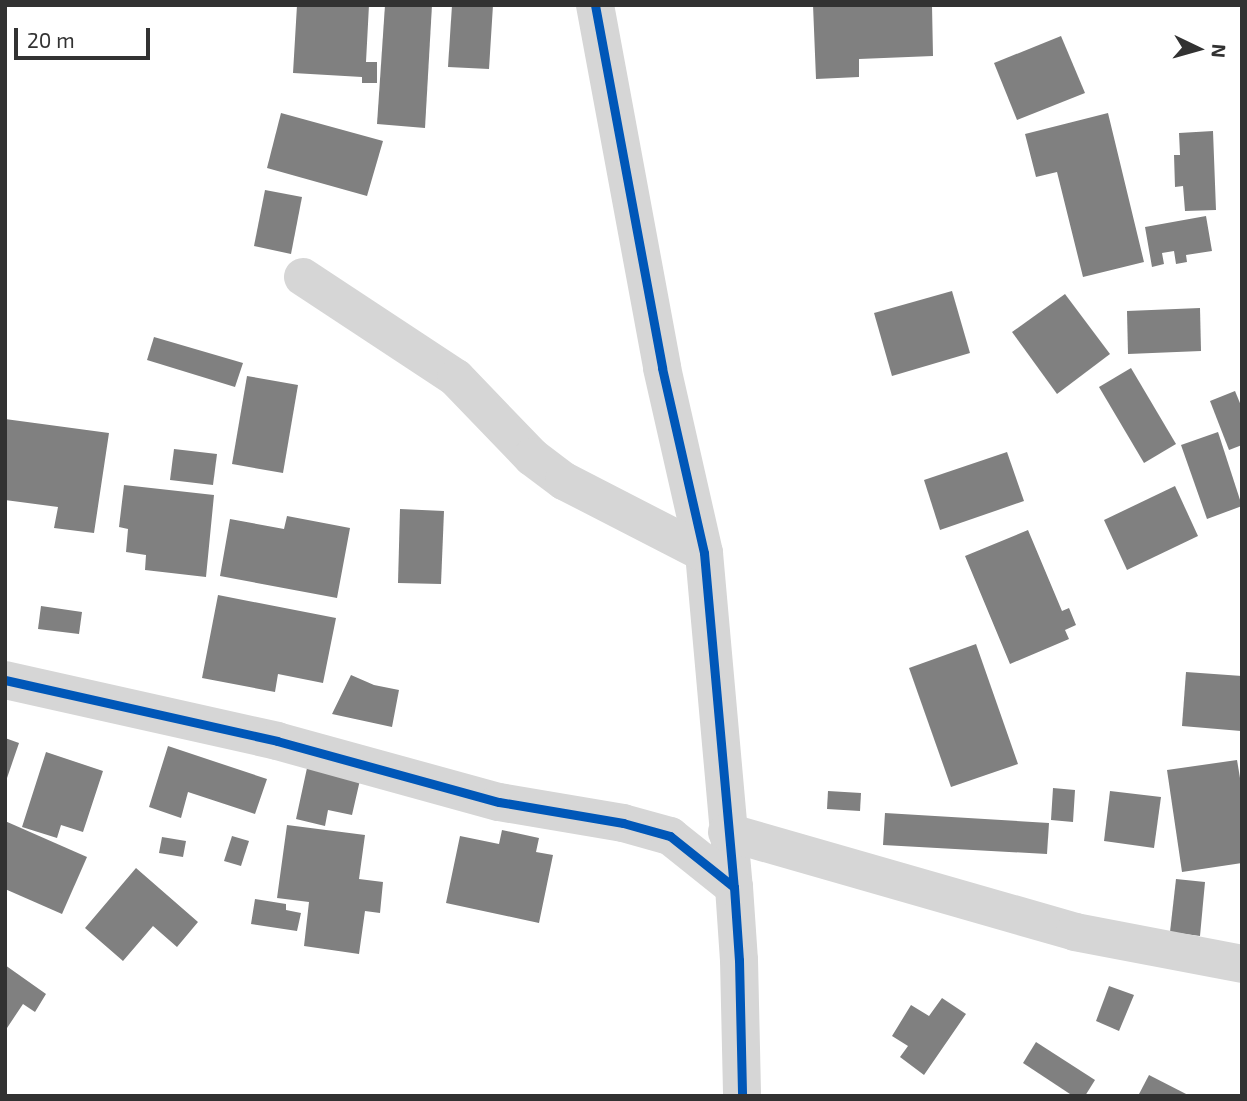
<!DOCTYPE html>
<html>
<head>
<meta charset="utf-8">
<style>
	body { margin:0 }
	#map { position:relative; width:1247px; height:1101px; overflow:hidden; background:#fff; font-family:"Exo 2",sans-serif }
	div>[style] { position:absolute }
	.building>* { inset:0; background:#808080 }
	.minor>* { height:38px; margin:-19px; padding:0 19px; transform-origin:19px; border-radius:19px; background:#d6d6d6 }
	.cycleway>* { height:9px; margin:-4.5px; padding:0 4.5px; transform-origin:4.5px; border-radius:4.5px; background:#0057b8 }
	span { translate:-50% -50%; white-space:nowrap; text-align:center; line-height:1.15; -webkit-text-stroke:7px #fff; paint-order:stroke }
	.frame { position:absolute; inset:0; border:7px solid #323232; pointer-events:none }
	.north { position:absolute; left:1163px; top:14px; width:70px; height:70px; -webkit-text-stroke:5px #fff; paint-order:stroke; rotate:95deg; font-size:19px; font-weight:700; line-height:28px; text-align:center; color:#323232 }
	.north::after { content:''; display:block; margin:auto; width:24px; height:32px; background:#323232; clip-path:polygon(50% 0,100% 100%,50% 72%,0 100%) }
	.scale { position:absolute; left:14px; top:28px; width:136px; height:32px; box-sizing:border-box; border:4px solid #323232; border-top:0; padding-left:9px; font-size:21px; line-height:24px; white-space:nowrap; color:#323232; -webkit-text-stroke:5px #fff; paint-order:stroke }
</style>
</head>
<body>
<div id="map">
	<div class="building">
		<i style="clip-path:polygon(297px 5px,369px 5px,366px 62px,377px 62px,377px 83px,362px 83px,362px 77px,293px 73px)"></i>
		<i style="clip-path:polygon(385px 5px,432px 5px,425px 128px,377px 124px)"></i>
		<i style="clip-path:polygon(452px 5px,493px 5px,489px 69px,448px 67px)"></i>
		<i style="clip-path:polygon(813px 5px,932px 5px,933px 56px,859px 59px,859px 77px,816px 79px)"></i>
		<i style="clip-path:polygon(1061px 36px,1085px 93px,1017px 120px,994px 63px)"></i>
		<i style="clip-path:polygon(281px 113px,383px 141px,367px 196px,267px 168px)"></i>
		<i style="clip-path:polygon(1108px 113px,1144px 262px,1083px 277px,1057px 172px,1036px 177px,1025px 134px)"></i>
		<i style="clip-path:polygon(1213px 131px,1216px 210px,1185px 211px,1183px 186px,1175px 187px,1174px 155px,1180px 155px,1179px 133px)"></i>
		<i style="clip-path:polygon(265px 190px,302px 197px,291px 254px,254px 246px)"></i>
		<i style="clip-path:polygon(1206px 216px,1212px 251px,1186px 255px,1187px 262px,1176px 264px,1174px 251px,1162px 253px,1164px 264px,1152px 267px,1145px 227px)"></i>
		<i style="clip-path:polygon(952px 291px,970px 353px,892px 376px,874px 313px)"></i>
		<i style="clip-path:polygon(1065px 294px,1110px 354px,1057px 394px,1012px 332px)"></i>
		<i style="clip-path:polygon(1200px 308px,1201px 351px,1128px 354px,1127px 311px)"></i>
		<i style="clip-path:polygon(154px 337px,243px 363px,235px 387px,147px 360px)"></i>
		<i style="clip-path:polygon(1131px 368px,1176px 444px,1144px 463px,1099px 387px)"></i>
		<i style="clip-path:polygon(247px 376px,298px 385px,283px 473px,232px 464px)"></i>
		<i style="clip-path:polygon(1235px 391px,1242px 408px,1242px 445px,1229px 450px,1210px 401px)"></i>
		<i style="clip-path:polygon(5px 419px,109px 433px,94px 533px,54px 528px,58px 507px,5px 500px)"></i>
		<i style="clip-path:polygon(1218px 432px,1242px 506px,1207px 519px,1181px 445px)"></i>
		<i style="clip-path:polygon(174px 449px,217px 454px,213px 485px,170px 480px)"></i>
		<i style="clip-path:polygon(1007px 452px,1024px 501px,940px 530px,924px 480px)"></i>
		<i style="clip-path:polygon(124px 485px,214px 495px,206px 577px,145px 570px,146px 555px,126px 552px,128px 529px,119px 527px)"></i>
		<i style="clip-path:polygon(1175px 486px,1198px 536px,1127px 570px,1104px 520px)"></i>
		<i style="clip-path:polygon(400px 509px,444px 511px,441px 584px,398px 583px)"></i>
		<i style="clip-path:polygon(287px 516px,350px 528px,337px 598px,220px 576px,230px 519px,284px 529px)"></i>
		<i style="clip-path:polygon(1028px 530px,1062px 611px,1069px 608px,1076px 625px,1065px 630px,1069px 639px,1010px 664px,965px 556px)"></i>
		<i style="clip-path:polygon(218px 595px,336px 618px,323px 683px,278px 674px,275px 692px,202px 678px)"></i>
		<i style="clip-path:polygon(41px 606px,82px 612px,79px 634px,38px 629px)"></i>
		<i style="clip-path:polygon(976px 644px,1018px 764px,951px 787px,909px 668px)"></i>
		<i style="clip-path:polygon(1186px 672px,1242px 676px,1241px 731px,1182px 726px)"></i>
		<i style="clip-path:polygon(351px 675px,374px 685px,399px 690px,392px 727px,332px 714px)"></i>
		<i style="clip-path:polygon(5px 738px,19px 743px,6px 781px,5px 781px)"></i>
		<i style="clip-path:polygon(168px 746px,267px 779px,255px 814px,188px 792px,181px 818px,149px 807px)"></i>
		<i style="clip-path:polygon(46px 752px,103px 771px,83px 832px,61px 825px,57px 838px,22px 827px)"></i>
		<i style="clip-path:polygon(1237px 760px,1242px 790px,1242px 863px,1182px 872px,1167px 770px)"></i>
		<i style="clip-path:polygon(307px 768px,360px 780px,352px 815px,328px 810px,325px 826px,296px 819px)"></i>
		<i style="clip-path:polygon(1053px 788px,1075px 790px,1073px 822px,1051px 820px)"></i>
		<i style="clip-path:polygon(828px 791px,861px 793px,860px 811px,827px 809px)"></i>
		<i style="clip-path:polygon(1110px 791px,1161px 797px,1154px 848px,1104px 841px)"></i>
		<i style="clip-path:polygon(885px 813px,1049px 823px,1047px 854px,883px 845px)"></i>
		<i style="clip-path:polygon(5px 821px,87px 857px,62px 914px,5px 889px)"></i>
		<i style="clip-path:polygon(287px 825px,365px 835px,359px 879px,383px 882px,380px 913px,365px 911px,359px 954px,304px 946px,309px 902px,277px 898px)"></i>
		<i style="clip-path:polygon(502px 830px,539px 838px,536px 852px,553px 855px,539px 923px,446px 903px,460px 836px,499px 844px)"></i>
		<i style="clip-path:polygon(232px 836px,249px 841px,241px 866px,224px 861px)"></i>
		<i style="clip-path:polygon(162px 837px,186px 841px,183px 857px,159px 853px)"></i>
		<i style="clip-path:polygon(136px 868px,198px 922px,177px 947px,153px 926px,123px 961px,85px 928px)"></i>
		<i style="clip-path:polygon(1176px 879px,1205px 882px,1200px 936px,1170px 932px)"></i>
		<i style="clip-path:polygon(255px 899px,286px 904px,286px 910px,301px 913px,297px 931px,251px 924px)"></i>
		<i style="clip-path:polygon(5px 965px,46px 994px,35px 1012px,23px 1004px,5px 1031px)"></i>
		<i style="clip-path:polygon(1109px 986px,1134px 995px,1119px 1031px,1096px 1021px)"></i>
		<i style="clip-path:polygon(942px 998px,966px 1014px,924px 1075px,900px 1057px,908px 1046px,892px 1036px,911px 1005px,929px 1016px)"></i>
		<i style="clip-path:polygon(1036px 1042px,1095px 1080px,1085px 1096px,1073px 1096px,1023px 1063px)"></i>
		<i style="clip-path:polygon(1149px 1075px,1190px 1096px,1138px 1096px)"></i>
	</div>
	<div class="minor">
		<i style="left:595px;top:5px;width:369px;rotate:79.5deg"></i>
		<i style="left:662px;top:368px;width:190px;rotate:77.2deg"></i>
		<i style="left:704px;top:553px;width:335px;rotate:84.9deg"></i>
		<i style="left:734px;top:887px;width:73px;rotate:86.1deg"></i>
		<i style="left:739px;top:960px;width:136px;rotate:88.7deg"></i>
		<i style="left:303px;top:277px;width:183px;rotate:33.4deg"></i>
		<i style="left:456px;top:378px;width:110px;rotate:46.1deg"></i>
		<i style="left:532px;top:457px;width:40px;rotate:37deg"></i>
		<i style="left:564px;top:481px;width:157px;rotate:27.2deg"></i>
		<i style="left:5px;top:680px;width:279px;rotate:12.6deg"></i>
		<i style="left:277px;top:741px;width:230px;rotate:15.4deg"></i>
		<i style="left:499px;top:802px;width:126px;rotate:9.6deg"></i>
		<i style="left:623px;top:823px;width:49px;rotate:15.5deg"></i>
		<i style="left:670px;top:836px;width:82px;rotate:38.6deg"></i>
		<i style="left:727px;top:832px;width:362px;rotate:16deg"></i>
		<i style="left:1075px;top:932px;width:170px;rotate:10.8deg"></i>
	</div>
	<div class="cycleway">
		<i style="left:595px;top:5px;width:369px;rotate:79.5deg"></i>
		<i style="left:662px;top:368px;width:190px;rotate:77.2deg"></i>
		<i style="left:704px;top:553px;width:335px;rotate:84.9deg"></i>
		<i style="left:734px;top:887px;width:73px;rotate:86.1deg"></i>
		<i style="left:739px;top:960px;width:136px;rotate:88.7deg"></i>
		<i style="left:5px;top:680px;width:279px;rotate:12.6deg"></i>
		<i style="left:277px;top:741px;width:230px;rotate:15.4deg"></i>
		<i style="left:499px;top:802px;width:126px;rotate:9.6deg"></i>
		<i style="left:623px;top:823px;width:49px;rotate:15.5deg"></i>
		<i style="left:670px;top:836px;width:82px;rotate:38.6deg"></i>
	</div>
	<div class="frame"></div>
	<div class="north">N</div>
	<div class="scale">20 m</div>
</div>
</body>
</html>
